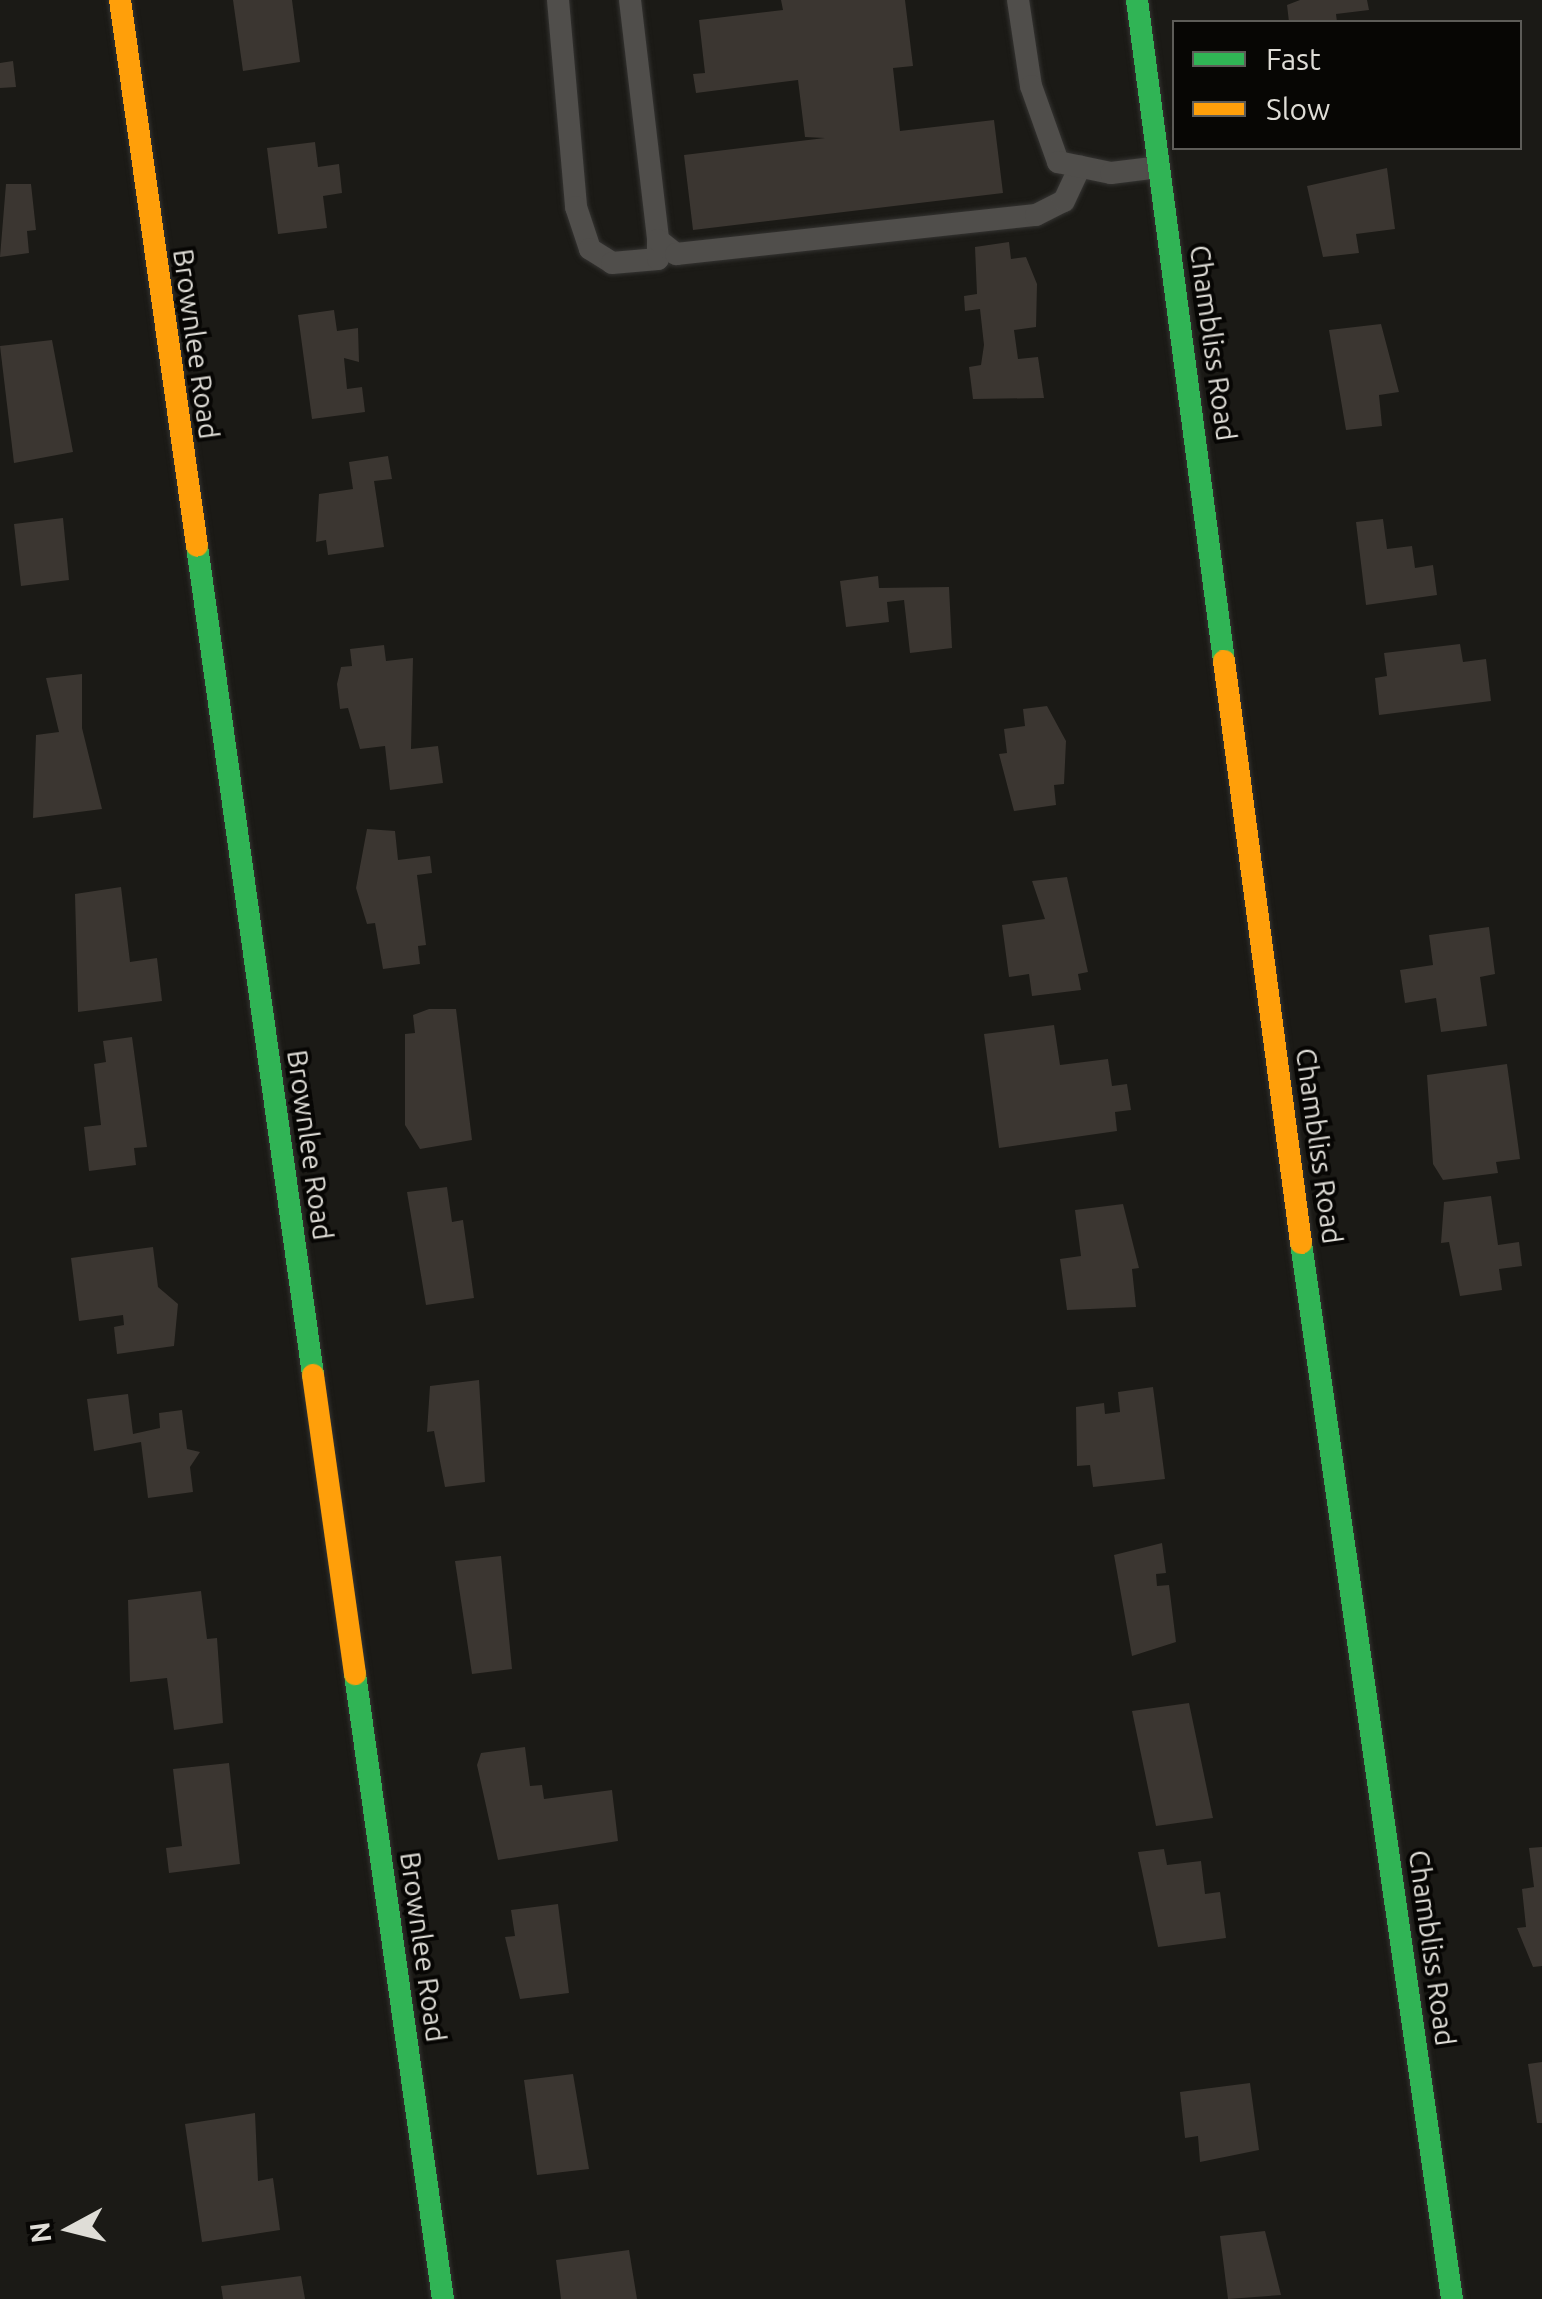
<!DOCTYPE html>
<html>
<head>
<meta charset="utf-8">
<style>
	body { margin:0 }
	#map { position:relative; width:1542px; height:2299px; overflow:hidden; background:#1b1a16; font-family:Ubuntu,sans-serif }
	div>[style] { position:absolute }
	.building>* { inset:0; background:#3b3631 }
	.roads { filter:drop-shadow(0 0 2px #343331) drop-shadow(0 0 2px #343331) }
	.lane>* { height:22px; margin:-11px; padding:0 11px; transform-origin:11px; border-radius:11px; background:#504e4b }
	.fast>* { height:22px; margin:-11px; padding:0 11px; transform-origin:11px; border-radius:11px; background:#30b455 }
	.slow>* { height:22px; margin:-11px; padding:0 11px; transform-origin:11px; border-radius:11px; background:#ff9f0a }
	span { translate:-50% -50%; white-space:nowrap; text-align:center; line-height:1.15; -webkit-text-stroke:8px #070604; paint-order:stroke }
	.street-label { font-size:28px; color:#dfddd7 }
	.legend { position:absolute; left:1172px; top:20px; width:350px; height:130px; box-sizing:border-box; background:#070604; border:2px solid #5d5c58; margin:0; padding:12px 18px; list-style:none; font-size:30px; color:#dfddd7 }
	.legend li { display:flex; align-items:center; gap:20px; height:50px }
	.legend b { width:50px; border:2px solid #5d5c58 }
	.north { position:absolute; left:20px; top:2179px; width:100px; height:100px; -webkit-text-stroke:8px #070604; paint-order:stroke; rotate:263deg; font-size:28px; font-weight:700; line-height:40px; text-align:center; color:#dfddd7 }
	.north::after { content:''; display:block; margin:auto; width:35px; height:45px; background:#dfddd7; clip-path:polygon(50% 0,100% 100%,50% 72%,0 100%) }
</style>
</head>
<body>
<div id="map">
	<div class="building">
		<i style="clip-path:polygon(233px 0,292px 0,300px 62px,243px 71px)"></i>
		<i style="clip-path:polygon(781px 0,905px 0,913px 66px,893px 68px,900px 131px,994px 120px,1003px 193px,693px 230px,684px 155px,825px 138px,805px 137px,798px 80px,696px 93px,693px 74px,705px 73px,699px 20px,783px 10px)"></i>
		<i style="clip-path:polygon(1300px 0,1367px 0,1369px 10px,1336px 14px,1337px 22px,1289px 22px,1287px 5px)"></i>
		<i style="clip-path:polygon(13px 61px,16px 87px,0 88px,0 63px)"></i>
		<i style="clip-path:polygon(315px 142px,318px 167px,339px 164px,342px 193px,323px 196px,327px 228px,278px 234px,267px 148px)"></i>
		<i style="clip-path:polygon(1387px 168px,1395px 229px,1356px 234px,1359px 253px,1323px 257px,1307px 186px)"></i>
		<i style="clip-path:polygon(6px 184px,31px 184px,36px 230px,27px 231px,29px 253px,0 257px)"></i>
		<i style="clip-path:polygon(1009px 242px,1011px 259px,1026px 257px,1037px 284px,1036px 327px,1014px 330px,1018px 359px,1038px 357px,1044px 398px,973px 399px,969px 367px,981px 365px,984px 345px,980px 309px,965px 311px,964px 296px,977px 294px,975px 247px)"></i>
		<i style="clip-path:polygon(334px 310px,337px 331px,358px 328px,359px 362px,344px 358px,347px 389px,362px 387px,365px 412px,312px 419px,298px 315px)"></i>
		<i style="clip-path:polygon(1381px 324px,1399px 392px,1379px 395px,1382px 426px,1346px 430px,1329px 330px)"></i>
		<i style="clip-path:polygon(52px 340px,73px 452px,14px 463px,0 346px)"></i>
		<i style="clip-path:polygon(388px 456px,392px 479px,374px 481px,384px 547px,328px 555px,326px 540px,316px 542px,319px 494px,353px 489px,349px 462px)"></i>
		<i style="clip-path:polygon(63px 518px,69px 580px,21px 586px,14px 524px)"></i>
		<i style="clip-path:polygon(1383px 519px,1387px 549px,1412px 546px,1415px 568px,1433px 565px,1437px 595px,1366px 605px,1356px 522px)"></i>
		<i style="clip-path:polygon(878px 576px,879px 588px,949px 587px,952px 648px,910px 653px,904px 600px,887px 602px,889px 622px,846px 627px,840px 581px)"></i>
		<i style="clip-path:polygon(1460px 644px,1463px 662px,1486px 659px,1491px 701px,1379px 715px,1375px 678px,1387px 676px,1384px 653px)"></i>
		<i style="clip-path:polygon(384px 645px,386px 661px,413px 658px,411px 749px,438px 746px,443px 783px,390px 790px,385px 746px,360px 749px,348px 708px,340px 709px,337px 684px,341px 667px,352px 666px,350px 649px)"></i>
		<i style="clip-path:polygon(82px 674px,82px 728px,102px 809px,33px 818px,36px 735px,59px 732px,46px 678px)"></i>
		<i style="clip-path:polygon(1047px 706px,1066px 741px,1064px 784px,1054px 785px,1056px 805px,1014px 811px,999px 754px,1007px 753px,1004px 729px,1025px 726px,1023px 709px)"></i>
		<i style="clip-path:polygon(367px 829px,395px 831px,398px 860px,430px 856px,432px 873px,417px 875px,426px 945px,418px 946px,420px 964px,383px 969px,375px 923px,367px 924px,356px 888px)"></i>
		<i style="clip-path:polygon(1067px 877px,1088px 972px,1078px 974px,1081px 990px,1032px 996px,1029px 974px,1009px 977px,1002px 925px,1045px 919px,1032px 881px)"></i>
		<i style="clip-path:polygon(121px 887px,130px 962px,157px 958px,162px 1001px,78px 1012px,75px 894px)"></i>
		<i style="clip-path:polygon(1489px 927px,1495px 974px,1480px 977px,1487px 1026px,1441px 1032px,1436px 998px,1405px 1003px,1400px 970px,1433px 965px,1429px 935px)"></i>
		<i style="clip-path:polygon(429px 1009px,456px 1009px,472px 1140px,420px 1149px,405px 1125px,405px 1034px,415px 1033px,413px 1015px)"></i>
		<i style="clip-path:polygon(1054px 1025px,1060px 1065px,1108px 1059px,1112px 1086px,1127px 1084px,1131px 1110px,1115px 1112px,1117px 1131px,999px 1148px,984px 1034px)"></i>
		<i style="clip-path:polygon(132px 1037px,147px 1147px,134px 1148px,136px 1165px,89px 1171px,84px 1127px,101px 1125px,94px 1064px,106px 1062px,103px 1041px)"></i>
		<i style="clip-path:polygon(1507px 1064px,1520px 1159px,1496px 1162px,1498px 1173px,1443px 1180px,1433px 1164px,1427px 1075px)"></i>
		<i style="clip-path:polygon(447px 1187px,452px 1222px,463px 1220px,474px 1298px,426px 1305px,407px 1192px)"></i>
		<i style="clip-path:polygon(1491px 1196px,1498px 1245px,1519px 1242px,1522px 1266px,1499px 1269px,1502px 1290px,1460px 1296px,1449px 1242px,1441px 1243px,1444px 1202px)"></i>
		<i style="clip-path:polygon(1123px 1204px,1139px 1268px,1132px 1269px,1136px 1307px,1067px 1310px,1060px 1259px,1081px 1256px,1075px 1210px)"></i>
		<i style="clip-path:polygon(153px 1247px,158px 1287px,178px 1304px,174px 1346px,117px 1354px,114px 1327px,124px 1325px,123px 1315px,79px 1321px,71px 1258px)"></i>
		<i style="clip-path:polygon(479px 1380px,485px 1482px,445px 1487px,434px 1431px,427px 1432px,430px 1386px)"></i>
		<i style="clip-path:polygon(1153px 1387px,1165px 1479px,1093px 1487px,1090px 1465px,1077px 1466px,1076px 1407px,1104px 1403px,1105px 1414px,1120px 1412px,1118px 1392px)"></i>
		<i style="clip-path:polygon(128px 1394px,133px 1434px,160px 1428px,159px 1413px,182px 1410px,187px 1449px,200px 1452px,190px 1467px,193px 1492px,148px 1498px,141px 1442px,94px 1451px,87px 1399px)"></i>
		<i style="clip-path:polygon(1162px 1543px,1166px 1573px,1156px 1574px,1157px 1586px,1169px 1585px,1176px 1642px,1132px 1656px,1114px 1555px)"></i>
		<i style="clip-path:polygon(501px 1556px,512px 1669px,472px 1674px,455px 1561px)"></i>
		<i style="clip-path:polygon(201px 1591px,207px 1639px,217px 1638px,223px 1723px,174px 1730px,167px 1678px,130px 1682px,128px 1600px)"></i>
		<i style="clip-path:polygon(1189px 1703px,1213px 1818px,1156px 1826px,1132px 1711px)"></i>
		<i style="clip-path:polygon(525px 1747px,530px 1786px,542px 1785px,544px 1799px,612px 1790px,618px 1841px,498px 1860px,477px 1765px,481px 1753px)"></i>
		<i style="clip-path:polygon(229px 1763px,240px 1864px,169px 1873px,166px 1848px,182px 1846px,173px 1769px)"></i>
		<i style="clip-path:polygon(1542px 1847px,1542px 1966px,1533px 1967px,1517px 1928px,1526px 1927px,1522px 1889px,1534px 1887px,1529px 1848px)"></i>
		<i style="clip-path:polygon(1164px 1849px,1167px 1865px,1201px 1861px,1205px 1894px,1220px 1892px,1226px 1938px,1158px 1947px,1138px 1852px)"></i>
		<i style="clip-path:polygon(558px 1904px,569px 1993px,520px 1999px,505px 1937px,515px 1936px,511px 1910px)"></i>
		<i style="clip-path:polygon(1542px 2062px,1542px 2123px,1537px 2123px,1528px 2064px)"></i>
		<i style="clip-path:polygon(573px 2074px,589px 2169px,537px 2175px,524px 2080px)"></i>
		<i style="clip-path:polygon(1250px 2083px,1259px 2150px,1200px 2162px,1198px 2136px,1185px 2138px,1180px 2092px)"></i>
		<i style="clip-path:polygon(255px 2113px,258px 2181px,273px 2178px,280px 2230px,202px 2242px,185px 2124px)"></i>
		<i style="clip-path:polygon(1265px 2231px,1281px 2295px,1228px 2299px,1220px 2236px)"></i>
		<i style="clip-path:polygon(629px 2250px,637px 2299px,561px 2299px,556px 2260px)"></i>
		<i style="clip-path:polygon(301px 2276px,305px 2299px,223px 2299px,221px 2286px)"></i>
	</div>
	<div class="roads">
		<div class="lane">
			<i style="left:558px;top:0;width:208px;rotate:85deg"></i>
			<i style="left:576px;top:207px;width:44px;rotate:71.6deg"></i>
			<i style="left:590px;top:249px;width:26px;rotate:32deg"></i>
			<i style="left:612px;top:263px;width:46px;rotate:-5deg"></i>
			<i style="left:658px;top:259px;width:19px;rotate:-90deg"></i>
			<i style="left:630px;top:0;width:242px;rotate:83.3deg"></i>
			<i style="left:658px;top:240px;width:23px;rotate:38deg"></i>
			<i style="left:676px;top:254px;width:362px;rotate:-6.2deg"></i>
			<i style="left:1036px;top:215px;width:31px;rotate:-27deg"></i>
			<i style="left:1064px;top:201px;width:38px;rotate:-65deg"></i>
			<i style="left:1018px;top:0;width:87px;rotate:81.4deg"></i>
			<i style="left:1031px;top:86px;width:81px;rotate:70.4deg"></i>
			<i style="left:1058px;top:162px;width:54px;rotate:11.7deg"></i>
			<i style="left:1111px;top:173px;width:48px;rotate:-7.1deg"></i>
		</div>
		<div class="fast">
			<i style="left:1137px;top:0;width:667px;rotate:82.5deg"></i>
			<i style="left:197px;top:546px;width:837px;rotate:82.03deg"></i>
			<i style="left:1301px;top:1243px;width:1067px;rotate:81.86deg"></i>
			<i style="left:355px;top:1674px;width:631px;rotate:81.99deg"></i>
		</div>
		<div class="slow">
			<i style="left:120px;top:0;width:551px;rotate:81.97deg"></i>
			<i style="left:1224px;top:661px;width:587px;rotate:82.46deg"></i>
			<i style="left:313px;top:1375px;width:302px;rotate:82deg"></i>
		</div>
	</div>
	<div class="street-label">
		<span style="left:1213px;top:343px;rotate:82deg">Chambliss Road</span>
		<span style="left:196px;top:344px;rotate:82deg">Brownlee Road</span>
		<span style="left:310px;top:1145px;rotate:82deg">Brownlee Road</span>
		<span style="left:1319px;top:1146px;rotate:82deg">Chambliss Road</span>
		<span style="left:423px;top:1947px;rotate:82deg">Brownlee Road</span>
		<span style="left:1432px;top:1948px;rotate:82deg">Chambliss Road</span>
	</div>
	<ul class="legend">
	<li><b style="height:12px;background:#30b455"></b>Fast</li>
	<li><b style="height:12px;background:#ff9f0a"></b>Slow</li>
	</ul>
	<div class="north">N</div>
</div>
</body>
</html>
